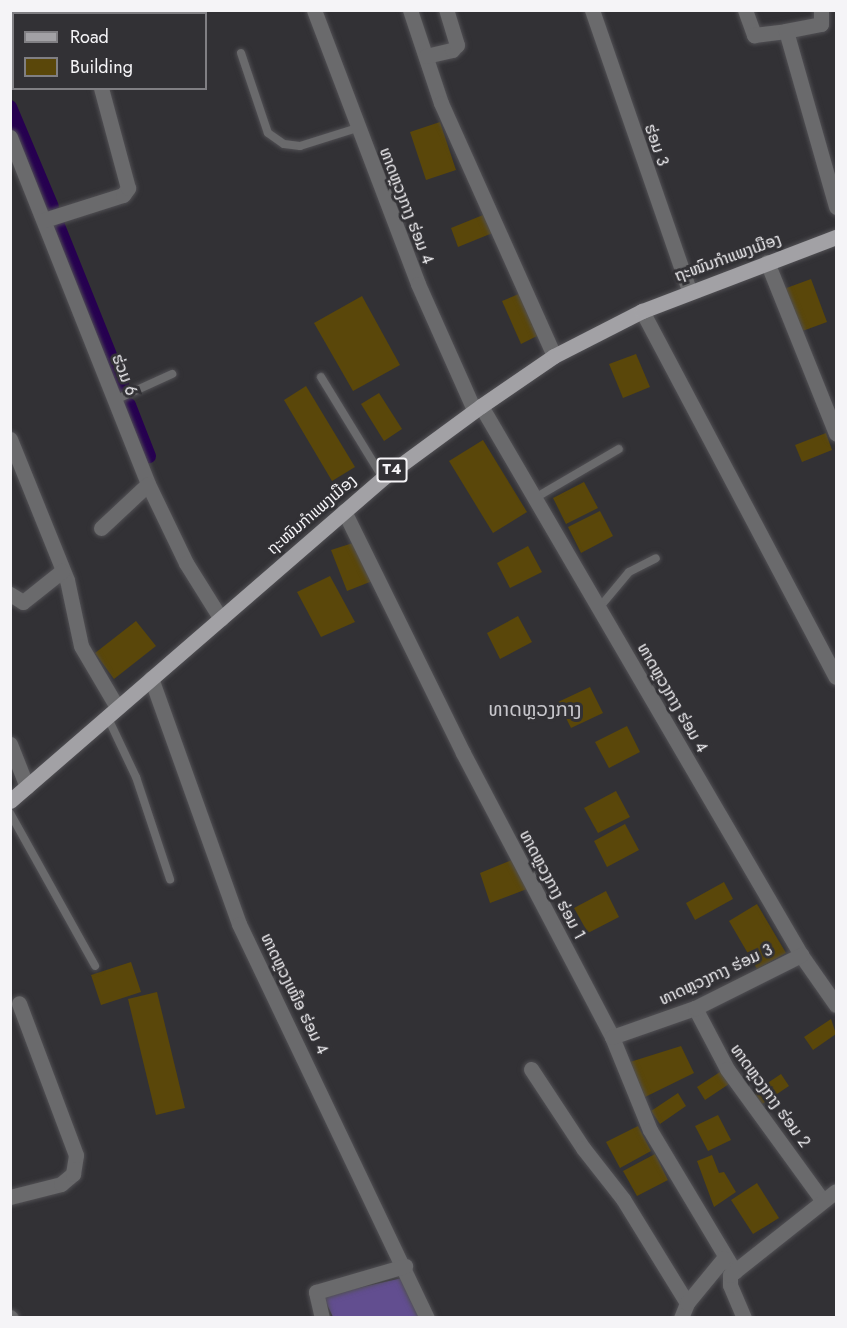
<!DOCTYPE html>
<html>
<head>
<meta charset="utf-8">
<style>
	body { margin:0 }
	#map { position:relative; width:847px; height:1328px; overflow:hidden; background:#323135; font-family:Jost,"Noto Sans Lao",sans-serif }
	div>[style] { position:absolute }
	.green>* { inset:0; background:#624e90 }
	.canal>* { height:14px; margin:-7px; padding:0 7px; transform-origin:7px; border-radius:7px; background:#260050 }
	.building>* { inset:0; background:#5a470a }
	.roads { filter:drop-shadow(0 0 2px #515054) drop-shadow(0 0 2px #515054) }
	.lane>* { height:8px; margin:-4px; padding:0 4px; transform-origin:4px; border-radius:4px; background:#6a6a6c }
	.street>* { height:15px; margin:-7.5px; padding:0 7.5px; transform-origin:7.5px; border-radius:7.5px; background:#6a6a6c }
	.primary>* { height:15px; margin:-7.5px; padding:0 7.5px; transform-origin:7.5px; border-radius:7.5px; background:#a2a1a5 }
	span { translate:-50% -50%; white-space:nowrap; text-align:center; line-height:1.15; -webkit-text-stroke:6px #323135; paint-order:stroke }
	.shield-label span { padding:2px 4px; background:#323135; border:2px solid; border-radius:4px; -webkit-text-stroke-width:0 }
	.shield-label { font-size:15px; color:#f5f4f7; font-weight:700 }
	.street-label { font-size:16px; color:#f5f4f7 }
	.quarter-label { font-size:20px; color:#c8c7cc }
	.frame { position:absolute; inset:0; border:12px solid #f5f4f7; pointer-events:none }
	.legend { position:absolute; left:12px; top:12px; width:195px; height:78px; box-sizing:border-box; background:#323135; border:2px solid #807f83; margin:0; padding:8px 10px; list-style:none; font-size:18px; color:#f5f4f7 }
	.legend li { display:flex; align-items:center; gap:12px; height:30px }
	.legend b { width:30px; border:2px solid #807f83 }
</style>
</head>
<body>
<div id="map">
	<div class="green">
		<i style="clip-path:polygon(402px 1278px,419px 1317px,333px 1317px,323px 1296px)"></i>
	</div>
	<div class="canal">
		<i style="left:10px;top:107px;width:108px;rotate:67.2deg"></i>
		<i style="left:57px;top:223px;width:175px;rotate:68.1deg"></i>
		<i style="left:129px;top:405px;width:55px;rotate:68.6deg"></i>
	</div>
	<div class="building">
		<i style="clip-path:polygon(440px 122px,456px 170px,426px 180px,410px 132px)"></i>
		<i style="clip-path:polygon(488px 213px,495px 232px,458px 247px,451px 228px)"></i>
		<i style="clip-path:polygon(811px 279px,827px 322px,797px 333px,781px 290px)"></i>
		<i style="clip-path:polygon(521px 293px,539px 335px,521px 344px,502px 301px)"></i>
		<i style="clip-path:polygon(362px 296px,400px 365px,353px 391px,314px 323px)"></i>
		<i style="clip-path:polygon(636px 354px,650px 387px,623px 398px,609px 364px)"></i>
		<i style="clip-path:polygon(306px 386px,355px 467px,332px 481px,284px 400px)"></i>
		<i style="clip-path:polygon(379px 393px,402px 429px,384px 441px,361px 404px)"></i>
		<i style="clip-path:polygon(826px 433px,832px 450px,802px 462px,795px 445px)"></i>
		<i style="clip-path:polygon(483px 440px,527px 512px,493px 533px,449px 461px)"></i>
		<i style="clip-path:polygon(584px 482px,598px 508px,566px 524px,553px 498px)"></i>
		<i style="clip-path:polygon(600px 511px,613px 536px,581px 553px,568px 527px)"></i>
		<i style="clip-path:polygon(356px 542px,375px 580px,347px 591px,331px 550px)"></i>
		<i style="clip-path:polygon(528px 546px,542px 572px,510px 588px,497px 563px)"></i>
		<i style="clip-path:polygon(330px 576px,355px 622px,321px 637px,297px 592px)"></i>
		<i style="clip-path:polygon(518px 616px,532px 642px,500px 659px,487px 633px)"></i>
		<i style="clip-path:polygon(136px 621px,156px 646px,114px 679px,95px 653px)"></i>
		<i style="clip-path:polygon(590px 687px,603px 713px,571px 728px,558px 702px)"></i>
		<i style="clip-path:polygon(627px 726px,640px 752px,609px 768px,595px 742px)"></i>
		<i style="clip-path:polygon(616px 791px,630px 817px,598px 833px,584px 808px)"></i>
		<i style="clip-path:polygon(625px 824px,639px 850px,607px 867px,594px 841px)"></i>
		<i style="clip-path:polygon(514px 859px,527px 889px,490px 903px,480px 873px)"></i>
		<i style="clip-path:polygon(724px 882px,733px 899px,695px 920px,686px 903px)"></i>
		<i style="clip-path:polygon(606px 891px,619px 917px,588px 933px,574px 908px)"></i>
		<i style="clip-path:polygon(757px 904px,786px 953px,757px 969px,729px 921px)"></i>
		<i style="clip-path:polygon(131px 962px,141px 992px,101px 1005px,91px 975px)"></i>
		<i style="clip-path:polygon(157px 992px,185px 1108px,156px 1115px,128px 999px)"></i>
		<i style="clip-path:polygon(831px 1019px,836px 1034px,813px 1050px,804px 1037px)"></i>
		<i style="clip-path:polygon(681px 1046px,694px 1073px,645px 1097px,630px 1062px)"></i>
		<i style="clip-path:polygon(723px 1070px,732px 1082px,705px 1100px,697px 1087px)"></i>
		<i style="clip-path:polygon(781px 1074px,789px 1086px,762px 1104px,754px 1092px)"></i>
		<i style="clip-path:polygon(678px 1093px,686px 1106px,660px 1124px,651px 1111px)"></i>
		<i style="clip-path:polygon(718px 1115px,731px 1140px,708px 1151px,695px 1126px)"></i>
		<i style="clip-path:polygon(638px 1126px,651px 1151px,620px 1168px,606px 1142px)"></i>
		<i style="clip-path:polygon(655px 1154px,668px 1180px,637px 1196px,623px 1171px)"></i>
		<i style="clip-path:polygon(712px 1155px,719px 1173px,724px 1172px,736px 1192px,714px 1207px,697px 1161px)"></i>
		<i style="clip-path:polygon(757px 1183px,779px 1218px,753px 1234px,731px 1200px)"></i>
	</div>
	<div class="roads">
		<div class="lane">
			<i style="left:241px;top:53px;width:84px;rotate:71.4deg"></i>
			<i style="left:268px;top:133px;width:19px;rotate:35deg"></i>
			<i style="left:284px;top:144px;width:16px;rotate:7deg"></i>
			<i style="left:300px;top:146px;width:60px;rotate:-17.5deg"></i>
			<i style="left:321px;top:377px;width:119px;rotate:58.5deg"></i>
			<i style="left:115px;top:400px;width:63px;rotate:-24.5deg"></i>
			<i style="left:535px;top:498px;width:97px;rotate:-30.3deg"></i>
			<i style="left:599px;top:608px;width:47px;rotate:-50.2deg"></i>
			<i style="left:629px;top:572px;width:30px;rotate:-27deg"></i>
			<i style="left:107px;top:716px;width:68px;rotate:64.6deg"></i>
			<i style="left:136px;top:777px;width:108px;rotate:71.6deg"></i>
			<i style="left:10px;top:813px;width:175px;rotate:60.9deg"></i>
		</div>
		<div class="street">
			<i style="left:77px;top:10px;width:4px;rotate:76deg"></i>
			<i style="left:314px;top:10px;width:293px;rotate:69.2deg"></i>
			<i style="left:418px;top:284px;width:138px;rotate:66deg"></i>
			<i style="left:410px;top:10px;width:98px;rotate:71.6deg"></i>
			<i style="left:441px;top:103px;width:277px;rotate:65.9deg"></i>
			<i style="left:592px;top:10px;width:296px;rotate:70.9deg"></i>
			<i style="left:745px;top:10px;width:27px;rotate:70deg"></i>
			<i style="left:754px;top:35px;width:32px;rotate:-7deg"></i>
			<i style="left:821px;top:10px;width:14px;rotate:90deg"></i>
			<i style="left:821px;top:24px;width:36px;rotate:169deg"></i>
			<i style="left:786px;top:31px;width:183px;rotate:74.1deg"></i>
			<i style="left:426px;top:56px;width:27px;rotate:-13deg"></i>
			<i style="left:452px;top:50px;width:7px;rotate:-45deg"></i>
			<i style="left:457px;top:45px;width:37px;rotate:-107deg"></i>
			<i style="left:10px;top:137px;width:373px;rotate:68.3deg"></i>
			<i style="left:148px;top:484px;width:88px;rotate:64.3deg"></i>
			<i style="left:186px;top:563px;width:66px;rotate:58deg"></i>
			<i style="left:44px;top:220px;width:83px;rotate:-17.6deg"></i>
			<i style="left:123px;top:195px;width:9px;rotate:-54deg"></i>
			<i style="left:128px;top:188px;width:104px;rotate:-105.1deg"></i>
			<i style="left:767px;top:262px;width:185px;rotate:68.1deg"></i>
			<i style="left:642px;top:311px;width:414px;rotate:62.1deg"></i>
			<i style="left:481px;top:406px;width:635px;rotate:59.76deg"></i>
			<i style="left:801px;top:955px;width:61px;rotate:55deg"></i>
			<i style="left:10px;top:439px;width:152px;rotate:68deg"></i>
			<i style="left:67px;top:580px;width:67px;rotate:78deg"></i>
			<i style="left:81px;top:646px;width:71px;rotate:59.5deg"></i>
			<i style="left:344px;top:511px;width:270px;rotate:63.8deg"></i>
			<i style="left:463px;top:753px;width:321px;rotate:62.3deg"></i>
			<i style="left:612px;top:1037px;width:100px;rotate:67.8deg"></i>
			<i style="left:650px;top:1130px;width:165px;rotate:59.1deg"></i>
			<i style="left:101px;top:528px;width:64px;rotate:-43.1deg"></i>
			<i style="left:10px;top:594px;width:15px;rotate:32deg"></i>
			<i style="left:23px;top:602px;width:50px;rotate:-38.5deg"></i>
			<i style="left:151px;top:678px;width:261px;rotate:70.3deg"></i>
			<i style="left:239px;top:924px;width:437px;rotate:64.5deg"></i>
			<i style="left:10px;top:744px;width:46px;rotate:68.4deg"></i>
			<i style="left:695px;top:1008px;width:69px;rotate:62.3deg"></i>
			<i style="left:727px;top:1069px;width:163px;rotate:54deg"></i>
			<i style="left:612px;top:1037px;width:88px;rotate:-19.3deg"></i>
			<i style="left:695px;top:1008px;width:119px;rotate:-26.6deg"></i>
			<i style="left:531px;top:1069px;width:95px;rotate:56.6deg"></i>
			<i style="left:583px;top:1148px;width:65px;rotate:51.9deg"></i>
			<i style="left:623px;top:1199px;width:122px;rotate:58.4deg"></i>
			<i style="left:10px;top:1197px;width:53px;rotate:-14.3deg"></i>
			<i style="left:61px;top:1184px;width:16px;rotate:-40deg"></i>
			<i style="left:73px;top:1174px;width:19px;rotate:-81deg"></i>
			<i style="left:76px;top:1155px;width:162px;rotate:-110.6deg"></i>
			<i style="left:10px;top:1317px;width:1px;rotate:45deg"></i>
			<i style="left:322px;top:1318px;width:27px;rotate:-103deg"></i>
			<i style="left:316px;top:1292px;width:93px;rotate:-16.3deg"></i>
			<i style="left:681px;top:1318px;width:16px;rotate:-68deg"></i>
			<i style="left:687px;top:1303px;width:58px;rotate:-50.6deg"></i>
			<i style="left:744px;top:1318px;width:36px;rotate:-113deg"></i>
			<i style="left:730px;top:1285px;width:10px;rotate:-90deg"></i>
			<i style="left:730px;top:1275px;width:135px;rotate:-38.4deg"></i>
		</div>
		<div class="primary">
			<i style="left:10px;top:801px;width:493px;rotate:-40.9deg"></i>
			<i style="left:383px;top:478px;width:122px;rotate:-36.3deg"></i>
			<i style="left:481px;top:406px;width:88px;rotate:-34.4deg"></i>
			<i style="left:554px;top:356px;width:99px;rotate:-27.1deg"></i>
			<i style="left:642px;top:311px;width:208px;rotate:-20.9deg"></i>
		</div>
	</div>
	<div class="shield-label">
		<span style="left:392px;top:470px">T4</span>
	</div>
	<div class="street-label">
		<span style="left:656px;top:145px;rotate:71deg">ຮ່ອມ 3</span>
		<span style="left:406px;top:206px;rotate:69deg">ທາດຫຼວງກາງ ຮ່ອມ 4</span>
		<span style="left:728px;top:258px;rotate:-20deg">ຖະໜົນກຳແພງເມືອງ</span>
		<span style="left:124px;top:375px;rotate:69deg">ຮ່ວມ 6</span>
		<span style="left:312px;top:515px;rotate:-41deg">ຖະໜົນກຳແພງເມືອງ</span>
		<span style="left:672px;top:698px;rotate:60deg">ທາດຫຼວງກາງ ຮ່ອມ 4</span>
		<span style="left:552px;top:885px;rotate:62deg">ທາດຫຼວງກາງ ຮ່ອມ 1</span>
		<span style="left:716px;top:975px;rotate:-25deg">ທາດຫຼວງກາງ ຮ່ອມ 3</span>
		<span style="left:294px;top:994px;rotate:64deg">ທາດຫຼວງເໜືອ ຮ່ອມ 4</span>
		<span style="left:770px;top:1096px;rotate:54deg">ທາດຫຼວງກາງ ຮ່ອມ 2</span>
	</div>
	<div class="quarter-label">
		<span style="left:535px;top:709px">ທາດຫຼວງກາງ</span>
	</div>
	<div class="frame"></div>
	<ul class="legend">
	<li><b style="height:8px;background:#a2a1a5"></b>Road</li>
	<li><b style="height:16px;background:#5a470a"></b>Building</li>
	</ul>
</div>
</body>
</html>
